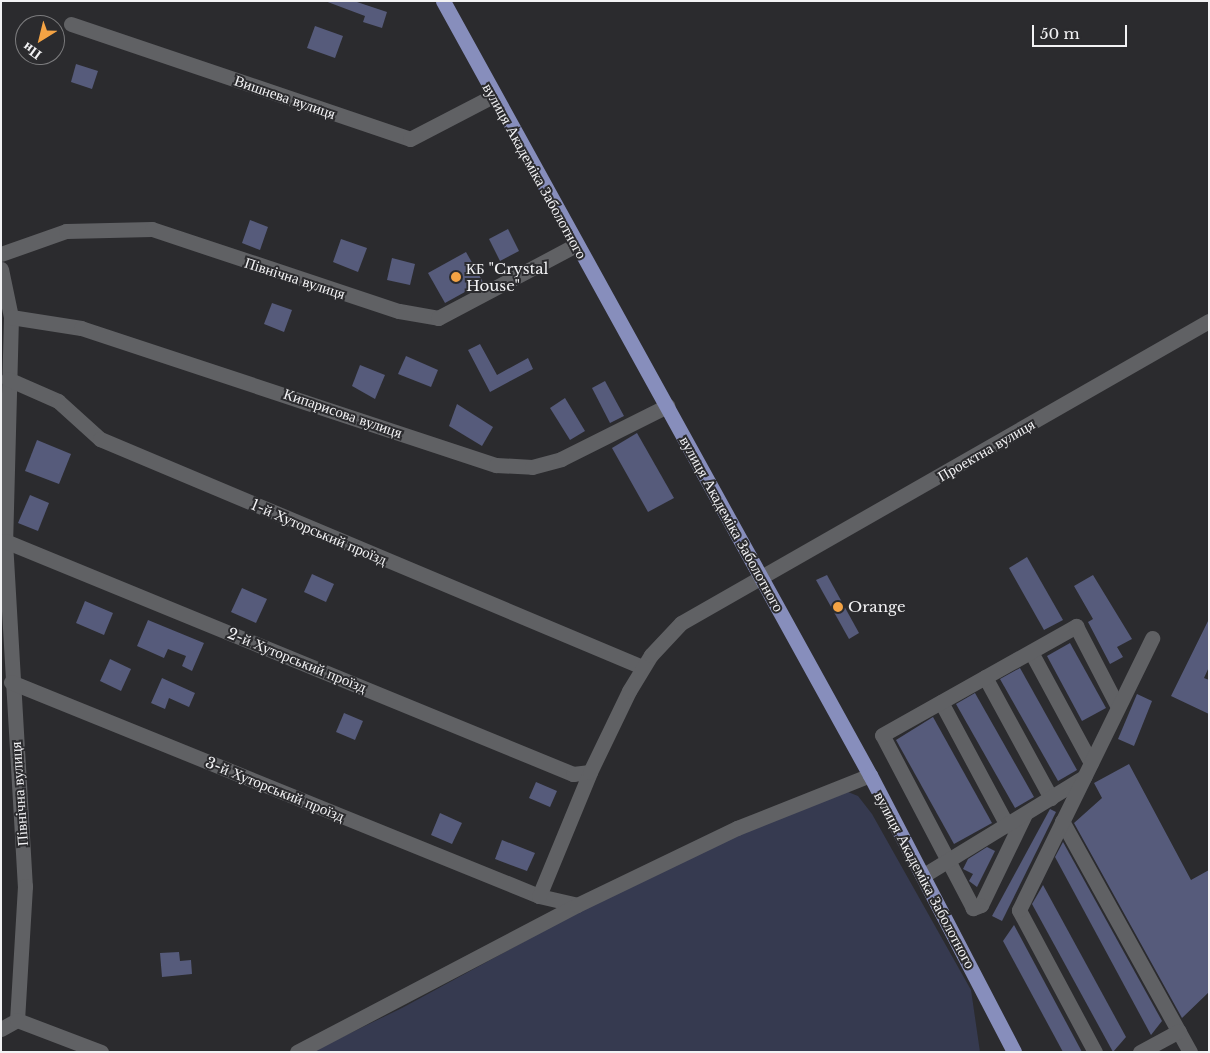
<!DOCTYPE html>
<html>
<head>
<meta charset="utf-8">
<style>
	body { margin:0 }
	#map { position:relative; width:1210px; height:1053px; overflow:hidden; background:#2b2b2e; font-family:"Libre Baskerville",serif }
	div>[style] { position:absolute }
	.green>* { inset:0; background:#363a50 }
	.building>* { inset:0; background:#565b7b }
	.minor>* { height:15px; margin:-7.5px; padding:0 7.5px; transform-origin:7.5px; border-radius:7.5px; background:#606164 }
	.major>* { height:15px; margin:-7.5px; padding:0 7.5px; transform-origin:7.5px; border-radius:7.5px; background:#878ebc }
	.dots>* { width:14px; height:14px; translate:-50% -50%; box-sizing:border-box; border:2px solid #2b2b2e; border-radius:50% }
	span { translate:-50% -50%; white-space:nowrap; text-align:center; line-height:1.15; -webkit-text-stroke:4px #2b2b2e; paint-order:stroke }
	.street-label { font-size:15px; color:#f2f2f4 }
	.poi-label { font-size:15px; color:#f2f2f4 }
	.left { translate:0 -50%; text-align:left }
	.frame { position:absolute; inset:0; border:2px solid #f2f2f4; pointer-events:none }
	.north { position:absolute; left:15px; top:15px; width:50px; height:50px; box-sizing:border-box; background:#2b2b2e; border:1px solid #7b7b7d; border-radius:50%; rotate:216deg; font-size:14px; font-weight:700; line-height:20px; text-align:center; color:#f2f2f4 }
	.north::after { content:''; display:block; margin:auto; width:18px; height:22px; background:#f4a344; clip-path:polygon(50% 0,100% 100%,50% 72%,0 100%) }
	.scale { position:absolute; left:1032px; top:25px; width:95px; height:22px; box-sizing:border-box; border:2px solid #f2f2f4; border-top:0; padding-left:6px; font-size:15px; line-height:18px; white-space:nowrap; color:#f2f2f4; -webkit-text-stroke:4px #2b2b2e; paint-order:stroke }
</style>
</head>
<body>
<div id="map">
	<div class="green">
		<i style="clip-path:polygon(848px 792px,858px 796px,872px 814px,971px 990px,980px 1052px,311px 1052px,402px 1008px,619px 890px,738px 834px)"></i>
	</div>
	<div class="building">
		<i style="clip-path:polygon(325px 1px,354px 1px,387px 12px,382px 28px,363px 22px,365px 16px)"></i>
		<i style="clip-path:polygon(315px 26px,343px 36px,335px 58px,307px 48px)"></i>
		<i style="clip-path:polygon(76px 64px,98px 71px,92px 89px,71px 82px)"></i>
		<i style="clip-path:polygon(250px 220px,268px 227px,260px 250px,242px 243px)"></i>
		<i style="clip-path:polygon(508px 229px,519px 251px,500px 261px,489px 239px)"></i>
		<i style="clip-path:polygon(341px 239px,367px 248px,358px 272px,333px 262px)"></i>
		<i style="clip-path:polygon(466px 252px,483px 282px,445px 303px,428px 273px)"></i>
		<i style="clip-path:polygon(392px 258px,415px 264px,410px 285px,387px 280px)"></i>
		<i style="clip-path:polygon(272px 303px,292px 310px,284px 332px,264px 324px)"></i>
		<i style="clip-path:polygon(480px 344px,497px 375px,528px 358px,533px 369px,490px 392px,468px 350px)"></i>
		<i style="clip-path:polygon(406px 356px,438px 370px,431px 387px,398px 374px)"></i>
		<i style="clip-path:polygon(360px 365px,385px 375px,375px 399px,352px 386px)"></i>
		<i style="clip-path:polygon(605px 381px,624px 416px,610px 423px,592px 388px)"></i>
		<i style="clip-path:polygon(565px 398px,585px 431px,570px 440px,550px 408px)"></i>
		<i style="clip-path:polygon(457px 404px,493px 427px,482px 446px,449px 426px)"></i>
		<i style="clip-path:polygon(637px 433px,674px 498px,648px 512px,612px 448px)"></i>
		<i style="clip-path:polygon(37px 440px,71px 454px,59px 484px,25px 471px)"></i>
		<i style="clip-path:polygon(30px 495px,49px 503px,38px 531px,18px 523px)"></i>
		<i style="clip-path:polygon(1027px 557px,1063px 620px,1044px 630px,1009px 568px)"></i>
		<i style="clip-path:polygon(312px 574px,334px 584px,326px 602px,304px 592px)"></i>
		<i style="clip-path:polygon(827px 575px,859px 633px,849px 639px,816px 580px)"></i>
		<i style="clip-path:polygon(1093px 575px,1132px 639px,1117px 647px,1123px 657px,1110px 664px,1088px 622px,1093px 619px,1074px 586px)"></i>
		<i style="clip-path:polygon(242px 588px,267px 599px,256px 623px,231px 612px)"></i>
		<i style="clip-path:polygon(85px 601px,113px 613px,104px 635px,76px 623px)"></i>
		<i style="clip-path:polygon(1209px 619px,1209px 667px,1204px 678px,1209px 680px,1209px 714px,1171px 696px)"></i>
		<i style="clip-path:polygon(148px 620px,204px 643px,192px 671px,182px 666px,186px 656px,168px 649px,164px 658px,137px 646px)"></i>
		<i style="clip-path:polygon(1070px 643px,1106px 708px,1082px 721px,1047px 656px)"></i>
		<i style="clip-path:polygon(110px 659px,131px 669px,121px 691px,100px 681px)"></i>
		<i style="clip-path:polygon(1020px 668px,1077px 770px,1058px 781px,1000px 679px)"></i>
		<i style="clip-path:polygon(162px 678px,195px 693px,189px 707px,169px 698px,165px 709px,151px 703px)"></i>
		<i style="clip-path:polygon(975px 693px,1034px 797px,1015px 808px,956px 704px)"></i>
		<i style="clip-path:polygon(1137px 694px,1152px 701px,1134px 746px,1118px 739px)"></i>
		<i style="clip-path:polygon(344px 713px,363px 721px,355px 740px,336px 732px)"></i>
		<i style="clip-path:polygon(933px 717px,992px 823px,954px 844px,896px 740px)"></i>
		<i style="clip-path:polygon(1129px 764px,1191px 880px,1209px 870px,1209px 992px,1182px 1018px,1074px 823px,1102px 798px,1094px 783px)"></i>
		<i style="clip-path:polygon(536px 782px,557px 791px,550px 807px,529px 798px)"></i>
		<i style="clip-path:polygon(1050px 809px,1056px 812px,1002px 921px,992px 916px)"></i>
		<i style="clip-path:polygon(440px 813px,462px 823px,452px 844px,431px 835px)"></i>
		<i style="clip-path:polygon(502px 840px,535px 853px,527px 871px,495px 859px)"></i>
		<i style="clip-path:polygon(1063px 842px,1162px 1021px,1151px 1035px,1055px 857px)"></i>
		<i style="clip-path:polygon(987px 847px,995px 851px,977px 887px,969px 881px,973px 874px,963px 869px,968px 859px)"></i>
		<i style="clip-path:polygon(1043px 885px,1126px 1037px,1113px 1052px,1032px 904px)"></i>
		<i style="clip-path:polygon(1014px 925px,1082px 1052px,1063px 1052px,1003px 941px)"></i>
		<i style="clip-path:polygon(179px 952px,180px 961px,191px 960px,192px 974px,162px 977px,160px 953px)"></i>
	</div>
	<div class="minor">
		<i style="left:71px;top:24px;width:358px;rotate:18.7deg"></i>
		<i style="left:410px;top:139px;width:93px;rotate:-27.4deg"></i>
		<i style="left:1px;top:254px;width:69px;rotate:-19.5deg"></i>
		<i style="left:66px;top:231px;width:86px;rotate:-1.3deg"></i>
		<i style="left:152px;top:229px;width:260px;rotate:18.4deg"></i>
		<i style="left:399px;top:311px;width:40px;rotate:10deg"></i>
		<i style="left:438px;top:318px;width:156px;rotate:-27.9deg"></i>
		<i style="left:1px;top:269px;width:49px;rotate:78.2deg"></i>
		<i style="left:11px;top:317px;width:224px;rotate:91.5deg"></i>
		<i style="left:5px;top:541px;width:346px;rotate:86.7deg"></i>
		<i style="left:25px;top:886px;width:134px;rotate:93.4deg"></i>
		<i style="left:11px;top:317px;width:71px;rotate:8.9deg"></i>
		<i style="left:81px;top:328px;width:437px;rotate:18.3deg"></i>
		<i style="left:496px;top:465px;width:36px;rotate:3deg"></i>
		<i style="left:532px;top:467px;width:30px;rotate:-15deg"></i>
		<i style="left:561px;top:459px;width:119px;rotate:-26.6deg"></i>
		<i style="left:8px;top:379px;width:55px;rotate:23.7deg"></i>
		<i style="left:58px;top:401px;width:57px;rotate:42.1deg"></i>
		<i style="left:100px;top:439px;width:588px;rotate:22.81deg"></i>
		<i style="left:5px;top:541px;width:614px;rotate:22.3deg"></i>
		<i style="left:573px;top:774px;width:17px;rotate:-7deg"></i>
		<i style="left:1031px;top:652px;width:126px;rotate:61.6deg"></i>
		<i style="left:985px;top:677px;width:138px;rotate:61.4deg"></i>
		<i style="left:11px;top:682px;width:570px;rotate:22.06deg"></i>
		<i style="left:539px;top:896px;width:39px;rotate:13deg"></i>
		<i style="left:941px;top:702px;width:140px;rotate:61.8deg"></i>
		<i style="left:1025px;top:814px;width:101px;rotate:115.8deg"></i>
		<i style="left:981px;top:905px;width:9px;rotate:159deg"></i>
		<i style="left:973px;top:908px;width:195px;rotate:-117.7deg"></i>
		<i style="left:882px;top:735px;width:223px;rotate:-29.3deg"></i>
		<i style="left:1076px;top:626px;width:91px;rotate:62.6deg"></i>
		<i style="left:1062px;top:821px;width:264px;rotate:61deg"></i>
		<i style="left:924px;top:875px;width:188px;rotate:-31.5deg"></i>
		<i style="left:539px;top:896px;width:134px;rotate:-67.6deg"></i>
		<i style="left:590px;top:772px;width:90px;rotate:-64.3deg"></i>
		<i style="left:629px;top:691px;width:42px;rotate:-58.6deg"></i>
		<i style="left:651px;top:655px;width:44px;rotate:-46.8deg"></i>
		<i style="left:681px;top:623px;width:608px;rotate:-29.77deg"></i>
		<i style="left:1px;top:1029px;width:18px;rotate:-29deg"></i>
		<i style="left:17px;top:1020px;width:90px;rotate:20.9deg"></i>
		<i style="left:297px;top:1052px;width:316px;rotate:-27.7deg"></i>
		<i style="left:577px;top:905px;width:178px;rotate:-25.7deg"></i>
		<i style="left:737px;top:828px;width:143px;rotate:-21.7deg"></i>
		<i style="left:1095px;top:1052px;width:161px;rotate:-118.2deg"></i>
		<i style="left:1019px;top:910px;width:303px;rotate:-63.9deg"></i>
		<i style="left:1140px;top:1052px;width:44px;rotate:-28.3deg"></i>
	</div>
	<div class="major">
		<i style="left:443px;top:1px;width:884px;rotate:61.12deg"></i>
		<i style="left:870px;top:775px;width:312px;rotate:62.5deg"></i>
	</div>
	<div class="dots">
		<i style="left:456px;top:277px;background:#f4a344"></i>
		<i style="left:838px;top:607px;background:#f4a344"></i>
	</div>
	<div class="street-label">
		<span style="left:285px;top:97px;rotate:19deg">Вишнева вулиця</span>
		<span style="left:535px;top:171px;rotate:61deg">вулиця Академіка Заболотного</span>
		<span style="left:295px;top:278px;rotate:18deg">Північна вулиця</span>
		<span style="left:343px;top:413px;rotate:19deg">Кипарисова вулиця</span>
		<span style="left:986px;top:450px;rotate:-30deg">Проектна вулиця</span>
		<span style="left:732px;top:524px;rotate:61deg">вулиця Академіка Заболотного</span>
		<span style="left:319px;top:532px;rotate:23deg">1-й Хуторський проїзд</span>
		<span style="left:297px;top:660px;rotate:22deg">2-й Хуторський проїзд</span>
		<span style="left:275px;top:789px;rotate:22deg">3-й Хуторський проїзд</span>
		<span style="left:19px;top:794px;rotate:-94deg">Північна вулиця</span>
		<span style="left:925px;top:880px;rotate:62deg">вулиця Академіка Заболотного</span>
	</div>
	<div class="poi-label">
		<span class="left" style="left:466px;top:277px">КБ "Crystal<br>House"</span>
		<span class="left" style="left:848px;top:607px">Orange</span>
	</div>
	<div class="frame"></div>
	<div class="north">Пн</div>
	<div class="scale">50 m</div>
</div>
</body>
</html>
